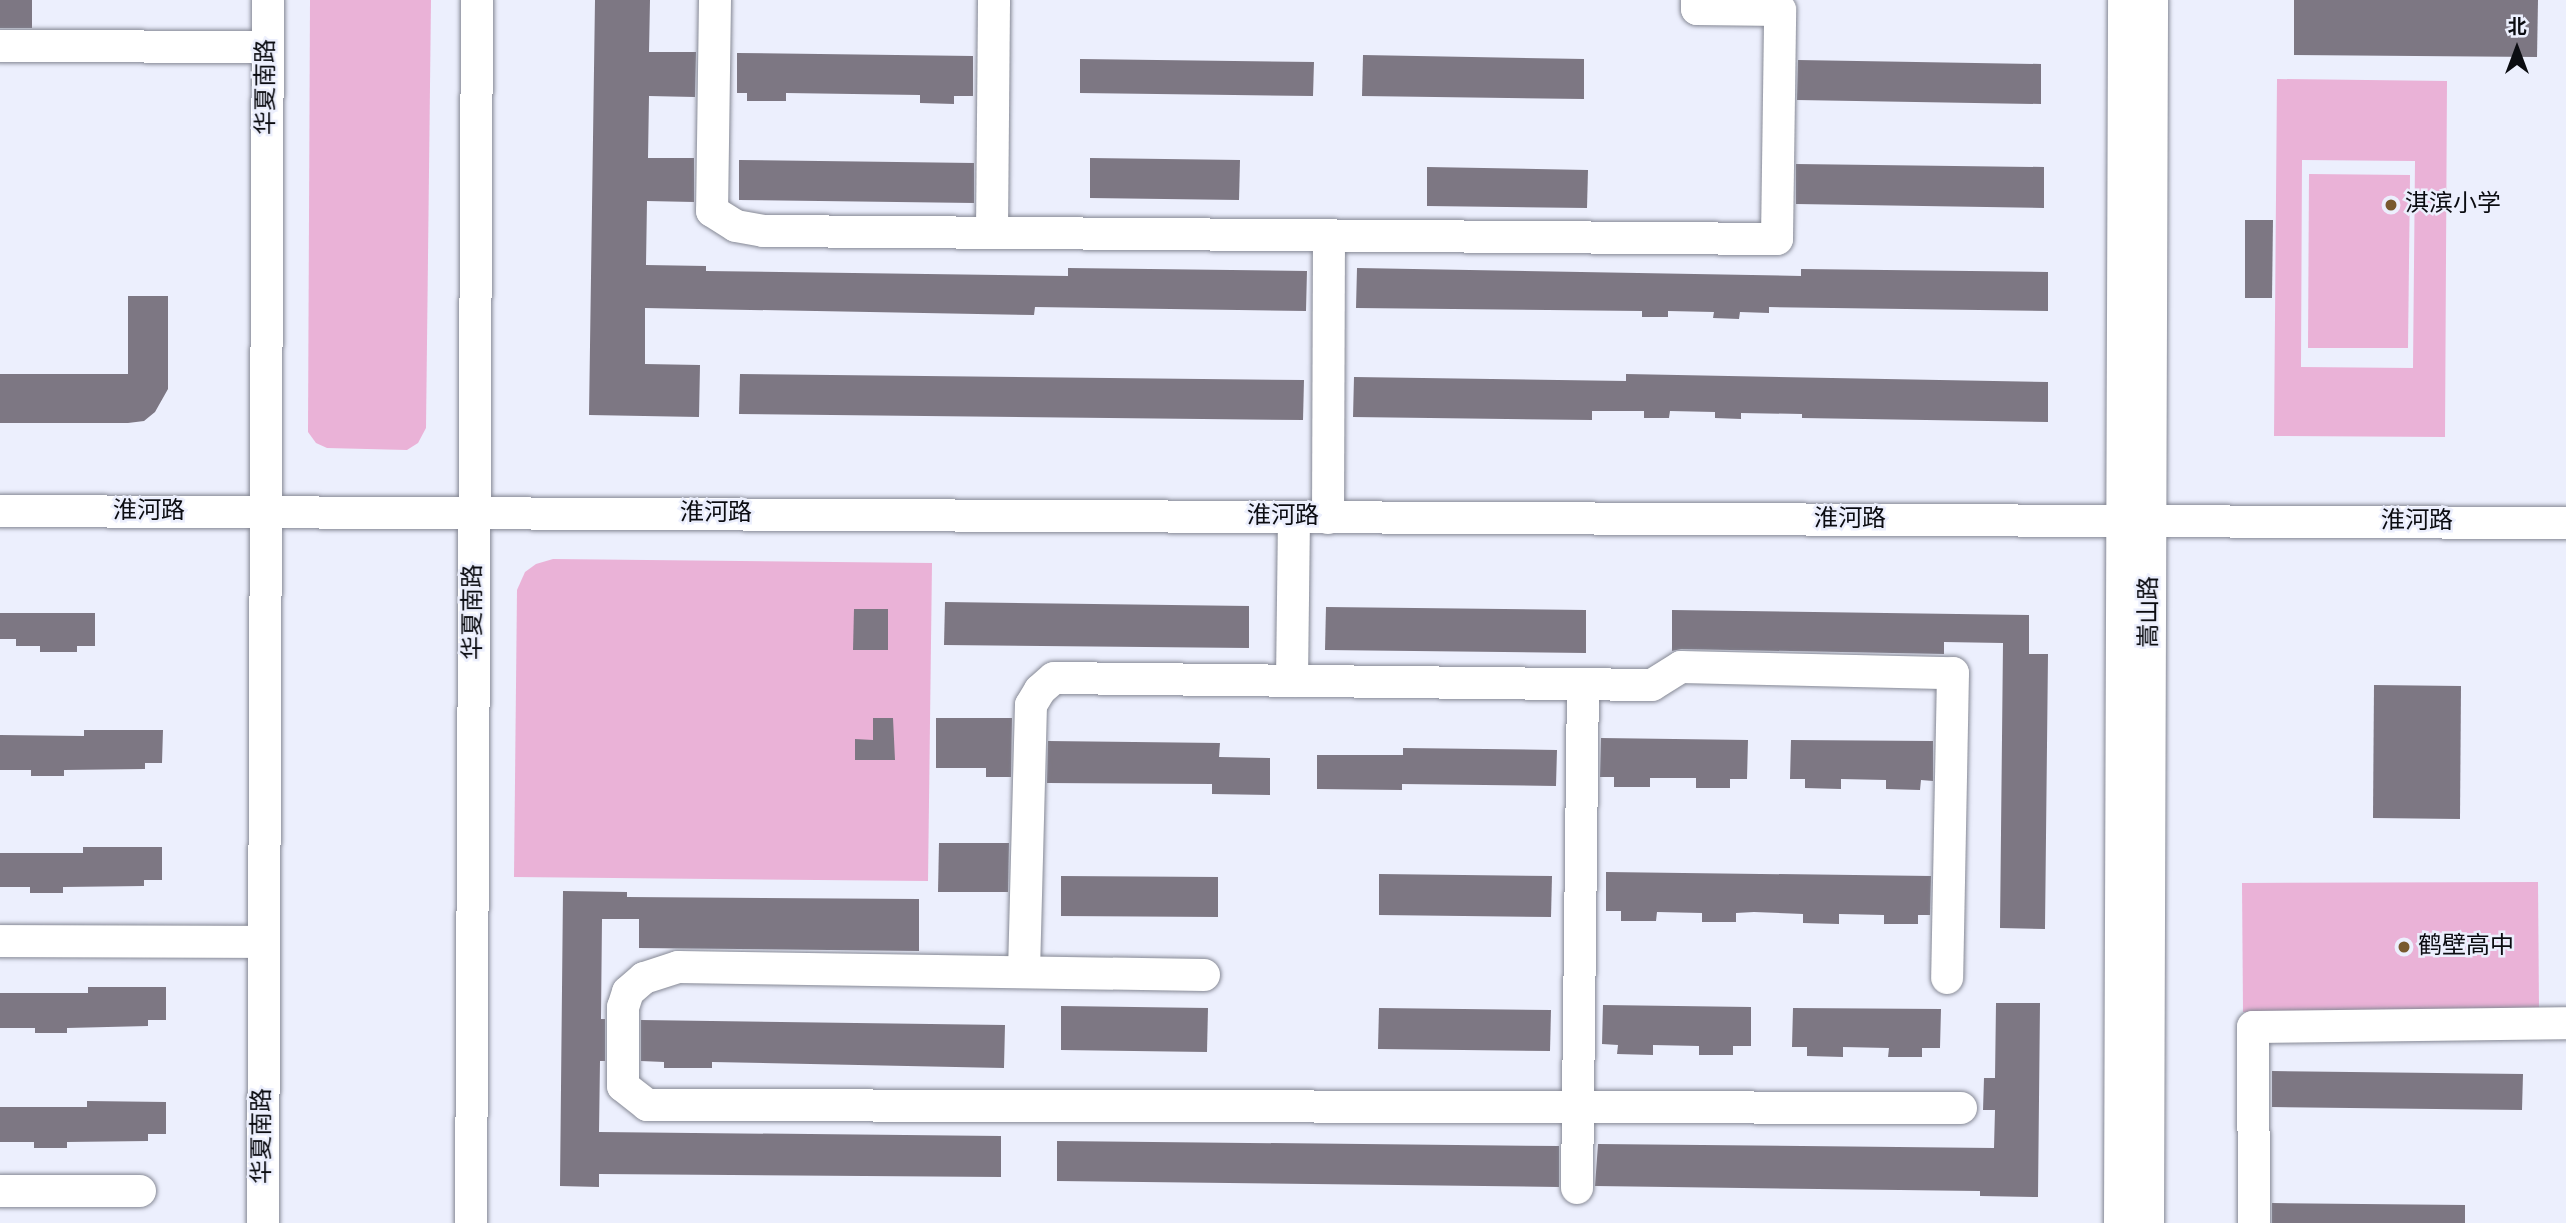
<!DOCTYPE html>
<html>
<head>
<meta charset="utf-8">
<style>
	body { margin:0 }
	#map { position:relative; width:2566px; height:1223px; overflow:hidden; background:#eceffd; font-family:"Alegreya Sans","Noto Sans SC",sans-serif }
	div>[style] { position:absolute }
	.green>* { inset:0; background:#eab2d7 }
	.building>* { inset:0; background:#7d7783 }
	.roads { filter:drop-shadow(0 0 2px #858894) drop-shadow(0 0 2px #858894) }
	.minor>* { height:32px; margin:-16px; padding:0 16px; transform-origin:16px; border-radius:16px; background:#fff }
	.dots>* { width:19px; height:19px; translate:-50% -50%; box-sizing:border-box; border:4px solid #eceffd; border-radius:50% }
	span { translate:-50% -50%; white-space:nowrap; text-align:center; line-height:1.15; -webkit-text-stroke:5px #eceffd; paint-order:stroke }
	.street-label { font-size:24px; color:#0b0c11 }
	.poi-label { font-size:24px; color:#0b0c11 }
	.left { translate:0 -50%; text-align:left }
	.north { position:absolute; left:2482px; top:14px; width:70px; height:70px; -webkit-text-stroke:5px #eceffd; paint-order:stroke; rotate:0deg; font-size:19px; font-weight:700; line-height:28px; text-align:center; color:#0b0c11 }
	.north::after { content:''; display:block; margin:auto; width:24px; height:32px; background:#0b0c11; clip-path:polygon(50% 0,100% 100%,50% 72%,0 100%) }
</style>
</head>
<body>
<div id="map">
	<div class="green">
		<i style="clip-path:polygon(310px 0,431px 0,426px 428px,418px 443px,407px 450px,327px 448px,316px 443px,308px 432px)"></i>
		<i style="clip-path:polygon(evenodd,2277px 79px,2447px 81px,2445px 437px,2274px 436px,2277px 79px,2302px 160px,2415px 161px,2413px 368px,2301px 367px,2302px 160px)"></i>
		<i style="clip-path:polygon(2309px 174px,2410px 175px,2408px 348px,2308px 348px)"></i>
		<i style="clip-path:polygon(553px 559px,932px 563px,928px 881px,514px 877px,517px 590px,525px 572px,536px 564px)"></i>
		<i style="clip-path:polygon(2538px 882px,2539px 1011px,2243px 1012px,2242px 883px)"></i>
	</div>
	<div class="building">
		<i style="clip-path:polygon(0 0,32px 0,32px 28px,0 28px)"></i>
		<i style="clip-path:polygon(595px 0,650px 0,649px 52px,696px 52px,695px 97px,649px 96px,648px 158px,694px 158px,694px 202px,647px 201px,646px 265px,706px 266px,706px 271px,1068px 276px,1068px 268px,1307px 271px,1306px 311px,1035px 307px,1034px 315px,645px 308px,645px 364px,700px 365px,699px 417px,589px 415px)"></i>
		<i style="clip-path:polygon(2294px 0,2538px 0,2537px 57px,2294px 55px)"></i>
		<i style="clip-path:polygon(737px 53px,973px 56px,973px 96px,954px 96px,954px 104px,920px 103px,920px 95px,786px 93px,786px 101px,747px 101px,747px 93px,737px 93px)"></i>
		<i style="clip-path:polygon(1363px 55px,1584px 59px,1584px 99px,1362px 96px)"></i>
		<i style="clip-path:polygon(1080px 59px,1314px 62px,1313px 96px,1080px 93px)"></i>
		<i style="clip-path:polygon(1798px 60px,2041px 64px,2041px 104px,1797px 100px)"></i>
		<i style="clip-path:polygon(1090px 158px,1240px 160px,1239px 200px,1090px 198px)"></i>
		<i style="clip-path:polygon(739px 160px,974px 163px,974px 203px,739px 200px)"></i>
		<i style="clip-path:polygon(1796px 164px,2044px 167px,2044px 208px,1796px 204px)"></i>
		<i style="clip-path:polygon(1427px 167px,1588px 170px,1587px 208px,1427px 206px)"></i>
		<i style="clip-path:polygon(2245px 220px,2273px 220px,2272px 298px,2245px 298px)"></i>
		<i style="clip-path:polygon(1357px 268px,1801px 276px,1801px 269px,2048px 272px,2048px 311px,1769px 307px,1769px 313px,1740px 312px,1739px 319px,1713px 318px,1714px 312px,1668px 311px,1668px 317px,1642px 317px,1642px 311px,1356px 308px)"></i>
		<i style="clip-path:polygon(128px 296px,168px 296px,168px 389px,155px 412px,144px 421px,128px 423px,0 423px,0 374px,128px 374px)"></i>
		<i style="clip-path:polygon(740px 374px,1304px 380px,1303px 420px,739px 414px)"></i>
		<i style="clip-path:polygon(1626px 374px,2048px 382px,2048px 422px,1802px 418px,1802px 414px,1741px 413px,1741px 419px,1715px 418px,1715px 412px,1670px 411px,1669px 418px,1644px 418px,1644px 411px,1592px 411px,1592px 420px,1353px 417px,1354px 377px,1626px 381px)"></i>
		<i style="clip-path:polygon(945px 602px,1249px 606px,1249px 648px,944px 645px)"></i>
		<i style="clip-path:polygon(1326px 607px,1586px 610px,1586px 653px,1325px 650px)"></i>
		<i style="clip-path:polygon(854px 609px,888px 609px,888px 650px,853px 650px)"></i>
		<i style="clip-path:polygon(1672px 610px,2029px 615px,2029px 654px,2048px 654px,2045px 929px,2000px 928px,2003px 643px,1944px 642px,1944px 654px,1681px 649px,1672px 651px)"></i>
		<i style="clip-path:polygon(0 613px,95px 613px,95px 646px,77px 646px,77px 652px,40px 652px,40px 646px,16px 646px,16px 639px,0 639px)"></i>
		<i style="clip-path:polygon(2374px 685px,2461px 686px,2460px 819px,2373px 818px)"></i>
		<i style="clip-path:polygon(873px 718px,893px 718px,895px 760px,855px 760px,855px 739px,873px 740px)"></i>
		<i style="clip-path:polygon(936px 718px,1012px 718px,1011px 777px,986px 777px,986px 768px,936px 768px)"></i>
		<i style="clip-path:polygon(84px 730px,163px 730px,162px 763px,145px 763px,145px 769px,64px 770px,64px 776px,31px 776px,31px 770px,0 770px,0 735px,84px 736px)"></i>
		<i style="clip-path:polygon(1601px 738px,1748px 740px,1747px 779px,1730px 779px,1730px 788px,1696px 788px,1696px 778px,1650px 778px,1650px 787px,1614px 787px,1614px 777px,1600px 777px)"></i>
		<i style="clip-path:polygon(1791px 740px,1933px 741px,1933px 781px,1921px 780px,1920px 790px,1886px 789px,1886px 780px,1841px 779px,1841px 789px,1805px 788px,1805px 779px,1790px 779px)"></i>
		<i style="clip-path:polygon(1048px 741px,1220px 743px,1219px 757px,1270px 758px,1270px 795px,1212px 794px,1212px 784px,1047px 783px)"></i>
		<i style="clip-path:polygon(1403px 748px,1557px 750px,1556px 786px,1402px 784px,1402px 790px,1317px 789px,1317px 755px,1403px 755px)"></i>
		<i style="clip-path:polygon(939px 843px,1009px 843px,1008px 892px,938px 892px)"></i>
		<i style="clip-path:polygon(83px 847px,162px 847px,162px 880px,144px 880px,144px 886px,63px 887px,63px 893px,30px 893px,30px 887px,0 887px,0 853px,83px 853px)"></i>
		<i style="clip-path:polygon(1606px 872px,1931px 876px,1930px 915px,1918px 915px,1918px 924px,1884px 924px,1884px 915px,1839px 914px,1839px 924px,1803px 923px,1803px 914px,1754px 912px,1736px 913px,1736px 922px,1702px 922px,1702px 913px,1657px 912px,1656px 921px,1621px 921px,1621px 911px,1606px 911px)"></i>
		<i style="clip-path:polygon(1379px 874px,1552px 876px,1551px 917px,1379px 915px)"></i>
		<i style="clip-path:polygon(1061px 876px,1218px 877px,1218px 917px,1061px 916px)"></i>
		<i style="clip-path:polygon(563px 891px,627px 892px,627px 897px,919px 899px,919px 951px,639px 948px,639px 919px,602px 919px,601px 1019px,605px 1019px,605px 1061px,600px 1061px,599px 1132px,1001px 1136px,1001px 1177px,599px 1174px,599px 1187px,560px 1186px)"></i>
		<i style="clip-path:polygon(88px 987px,166px 987px,166px 1020px,148px 1020px,148px 1026px,67px 1028px,67px 1033px,35px 1033px,35px 1028px,0 1028px,0 993px,88px 993px)"></i>
		<i style="clip-path:polygon(1996px 1003px,2040px 1003px,2038px 1197px,1980px 1196px,1980px 1191px,1595px 1186px,1598px 1144px,1994px 1148px,1995px 1110px,1983px 1110px,1984px 1078px,1995px 1078px)"></i>
		<i style="clip-path:polygon(1603px 1005px,1751px 1007px,1751px 1046px,1733px 1046px,1733px 1055px,1699px 1055px,1699px 1046px,1653px 1045px,1653px 1055px,1617px 1054px,1618px 1045px,1602px 1044px)"></i>
		<i style="clip-path:polygon(1061px 1006px,1208px 1008px,1207px 1052px,1061px 1050px)"></i>
		<i style="clip-path:polygon(1379px 1008px,1551px 1010px,1550px 1051px,1378px 1049px)"></i>
		<i style="clip-path:polygon(1793px 1008px,1941px 1009px,1940px 1048px,1922px 1048px,1922px 1057px,1888px 1057px,1889px 1048px,1843px 1047px,1843px 1057px,1807px 1056px,1807px 1047px,1792px 1047px)"></i>
		<i style="clip-path:polygon(641px 1020px,1005px 1025px,1004px 1068px,712px 1062px,712px 1068px,664px 1068px,664px 1062px,641px 1061px)"></i>
		<i style="clip-path:polygon(2272px 1071px,2523px 1074px,2522px 1110px,2272px 1107px)"></i>
		<i style="clip-path:polygon(87px 1101px,166px 1102px,166px 1134px,148px 1134px,148px 1141px,67px 1142px,67px 1148px,34px 1148px,34px 1142px,0 1142px,0 1107px,87px 1107px)"></i>
		<i style="clip-path:polygon(1057px 1141px,1559px 1146px,1559px 1187px,1057px 1181px)"></i>
		<i style="clip-path:polygon(2272px 1203px,2465px 1205px,2465px 1223px,2272px 1223px)"></i>
	</div>
	<div class="roads">
		<div class="minor">
			<i style="left:715px;top:0;width:211px;rotate:90.8deg"></i>
			<i style="left:712px;top:211px;width:28px;rotate:32deg"></i>
			<i style="left:736px;top:226px;width:27px;rotate:10deg"></i>
			<i style="left:763px;top:231px;width:1014px;rotate:0.45deg"></i>
			<i style="left:1777px;top:239px;width:229px;rotate:-89.2deg"></i>
			<i style="left:1780px;top:10px;width:83px;rotate:-179.3deg"></i>
			<i style="left:1697px;top:9px;width:9px;rotate:-90deg"></i>
			<i style="left:0;top:46px;width:267px;rotate:0.2deg"></i>
			<i style="left:992px;top:232px;width:232px;rotate:-89.5deg"></i>
			<i style="left:0;top:511px;width:2566px;rotate:0.27deg"></i>
			<i style="left:1328px;top:518px;width:283px;rotate:-89.8deg"></i>
			<i style="left:1292px;top:681px;width:164px;rotate:-89.3deg"></i>
			<i style="left:0;top:941px;width:264px;rotate:0.2deg"></i>
			<i style="left:1024px;top:972px;width:267px;rotate:-88.5deg"></i>
			<i style="left:1031px;top:705px;width:17px;rotate:-59deg"></i>
			<i style="left:1040px;top:690px;width:18px;rotate:-41deg"></i>
			<i style="left:1054px;top:678px;width:598px;rotate:0.67deg"></i>
			<i style="left:1652px;top:685px;width:34px;rotate:-32deg"></i>
			<i style="left:1681px;top:667px;width:272px;rotate:1.3deg"></i>
			<i style="left:1953px;top:673px;width:305px;rotate:91.1deg"></i>
			<i style="left:1204px;top:975px;width:526px;rotate:-179.13deg"></i>
			<i style="left:678px;top:967px;width:36px;rotate:162deg"></i>
			<i style="left:644px;top:978px;width:21px;rotate:139deg"></i>
			<i style="left:628px;top:992px;width:16px;rotate:108deg"></i>
			<i style="left:623px;top:1007px;width:79px;rotate:90deg"></i>
			<i style="left:623px;top:1086px;width:31px;rotate:38deg"></i>
			<i style="left:647px;top:1105px;width:1314px;rotate:0.13deg"></i>
			<i style="left:1577px;top:1188px;width:504px;rotate:-89.32deg"></i>
			<i style="left:0;top:1191px;width:140px"></i>
			<i style="left:263px;top:1223px;width:1223px;rotate:-89.77deg"></i>
			<i style="left:471px;top:1223px;width:1223px;rotate:-89.72deg"></i>
			<i style="left:2120px;top:1223px;width:1223px;rotate:-89.81deg"></i>
			<i style="left:2148px;top:1223px;width:1223px;rotate:-89.81deg"></i>
			<i style="left:2254px;top:1223px;width:196px;rotate:-90.3deg"></i>
			<i style="left:2253px;top:1027px;width:313px;rotate:-0.7deg"></i>
		</div>
	</div>
	<div class="dots">
		<i style="left:2391px;top:205px;background:#78592e"></i>
		<i style="left:2404px;top:947px;background:#78592e"></i>
	</div>
	<div class="street-label">
		<span style="left:267px;top:87px;rotate:-90deg">华夏南路</span>
		<span style="left:149px;top:512px">淮河路</span>
		<span style="left:716px;top:514px">淮河路</span>
		<span style="left:1283px;top:517px">淮河路</span>
		<span style="left:1850px;top:520px">淮河路</span>
		<span style="left:2417px;top:522px">淮河路</span>
		<span style="left:474px;top:612px;rotate:-90deg">华夏南路</span>
		<span style="left:2150px;top:612px;rotate:-90deg">嵩山路</span>
		<span style="left:263px;top:1136px;rotate:-90deg">华夏南路</span>
	</div>
	<div class="poi-label">
		<span class="left" style="left:2405px;top:205px">淇滨小学</span>
		<span class="left" style="left:2418px;top:947px">鹤壁高中</span>
	</div>
	<div class="north">北</div>
</div>
</body>
</html>
